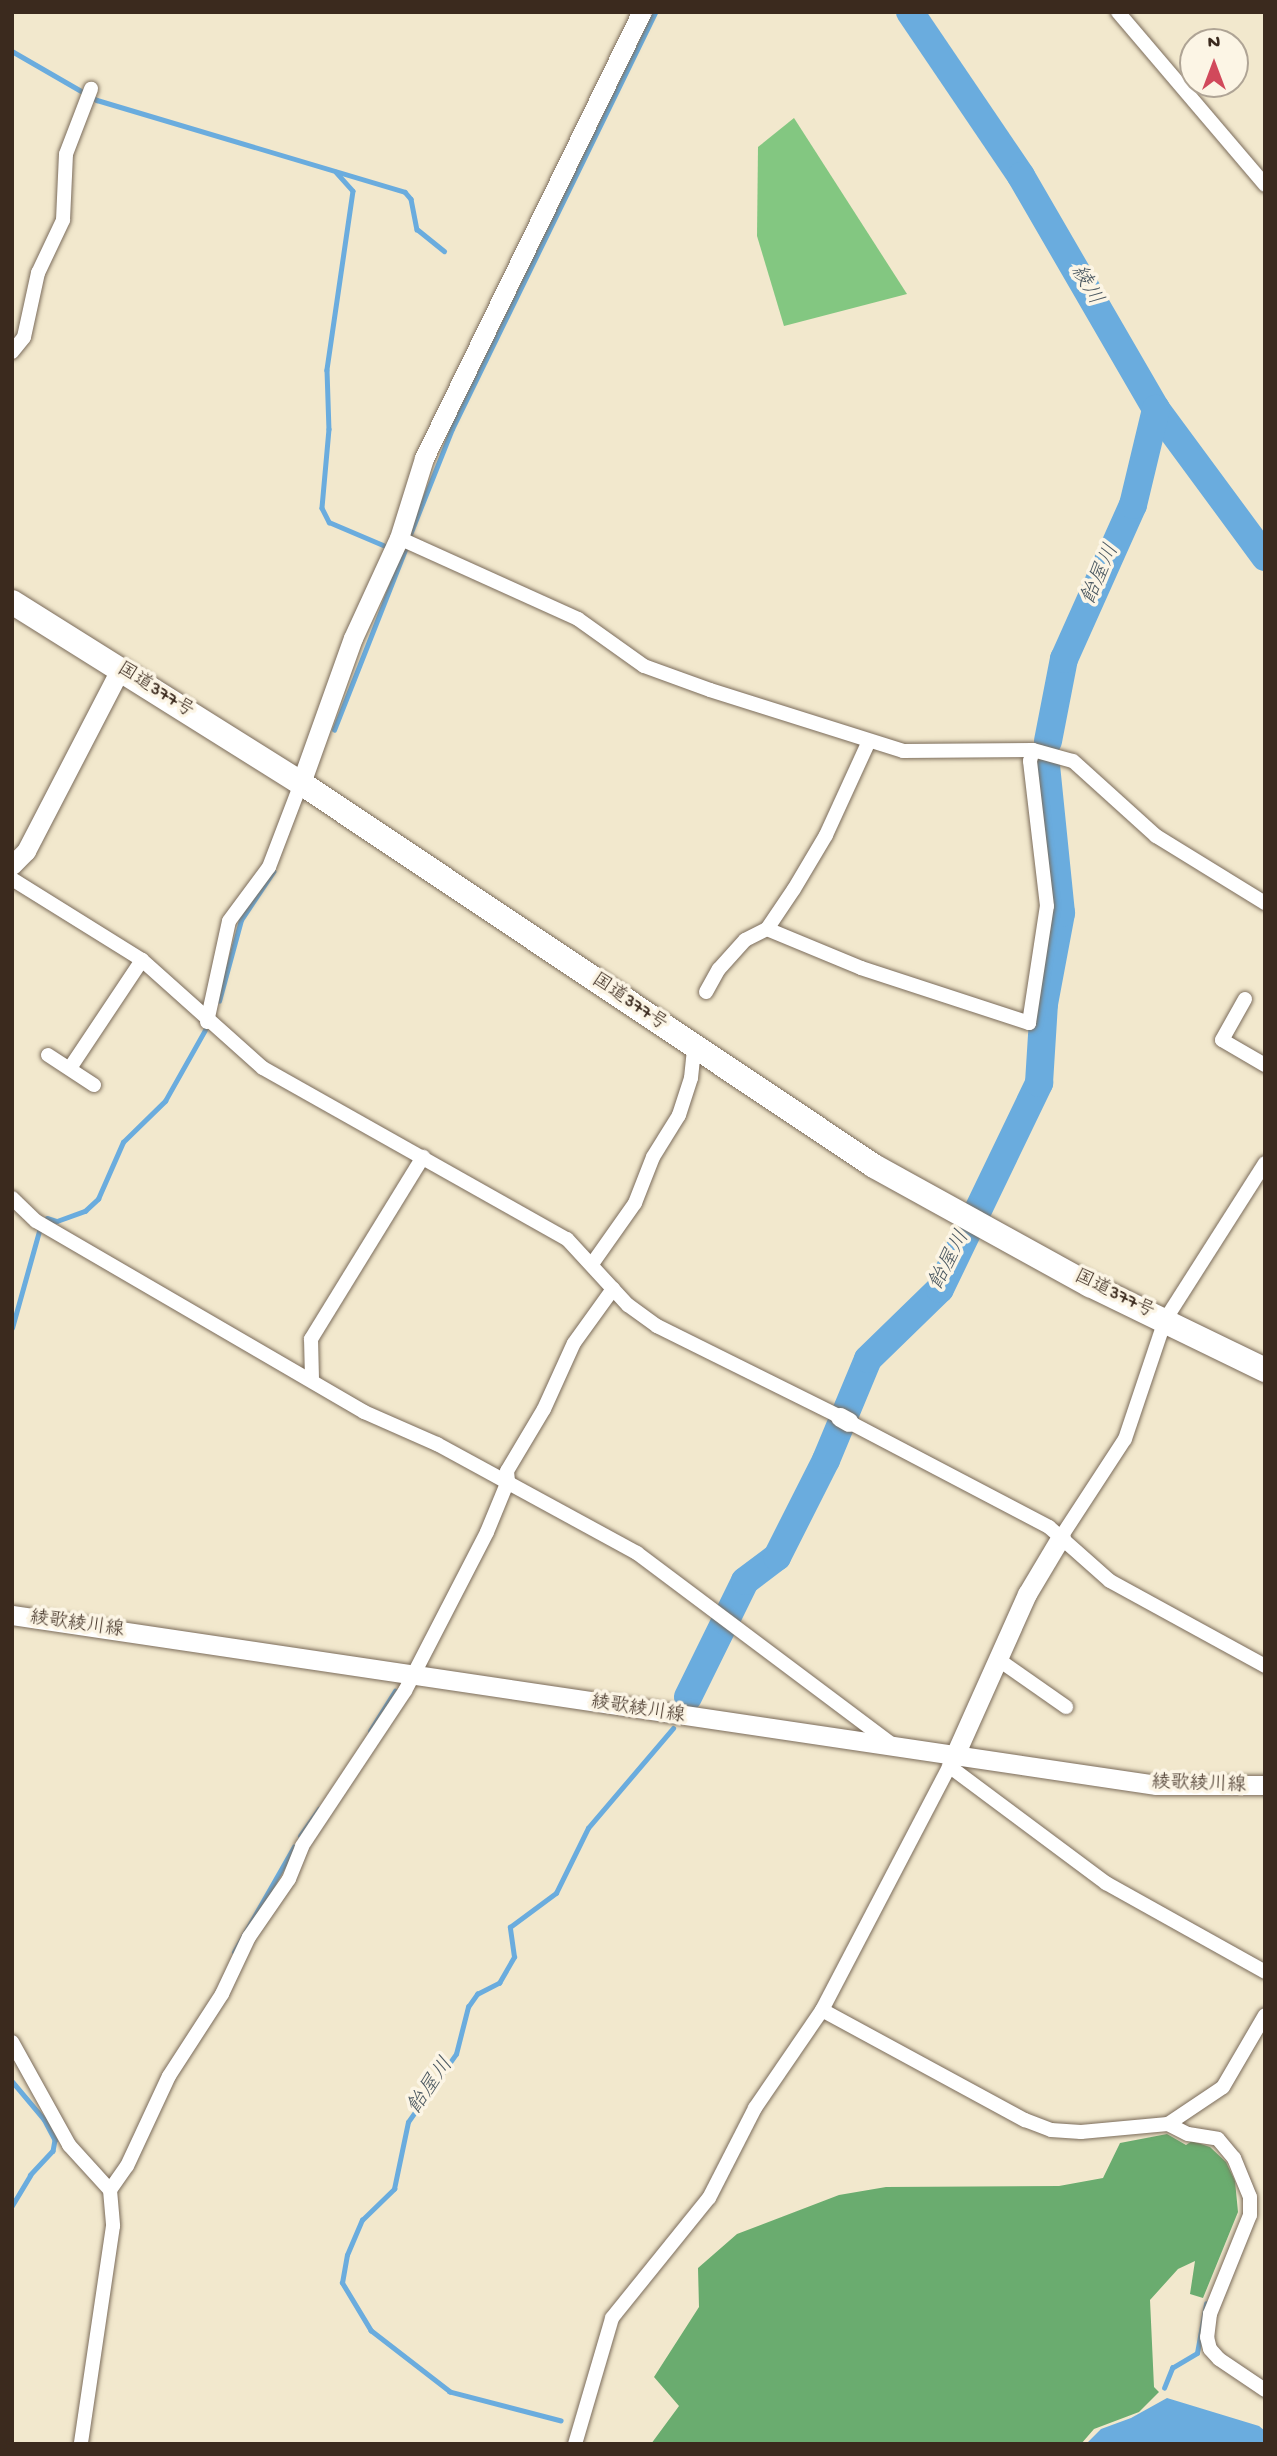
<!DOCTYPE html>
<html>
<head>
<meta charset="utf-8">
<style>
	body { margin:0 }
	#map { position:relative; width:1277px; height:2456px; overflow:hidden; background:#f2e8cd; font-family:"Gochi Hand","Klee One",sans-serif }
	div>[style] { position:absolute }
	.green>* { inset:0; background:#83c781 }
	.forest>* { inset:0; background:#6aac6f }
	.water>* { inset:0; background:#6aacde }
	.stream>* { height:4.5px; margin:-2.25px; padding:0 2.25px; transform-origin:2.25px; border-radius:2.25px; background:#6aacde }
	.river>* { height:28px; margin:-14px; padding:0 14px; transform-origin:14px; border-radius:14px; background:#6aacde }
	.roads { filter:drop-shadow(0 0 2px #7b6c5b) drop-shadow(0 0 2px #7b6c5b) }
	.street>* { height:14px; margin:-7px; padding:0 7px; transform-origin:7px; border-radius:7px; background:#fff }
	.secondary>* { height:19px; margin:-9.5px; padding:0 9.5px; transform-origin:9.5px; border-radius:9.5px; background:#fff }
	.highway>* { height:24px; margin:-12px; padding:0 12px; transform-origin:12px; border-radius:12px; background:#fff }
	span { translate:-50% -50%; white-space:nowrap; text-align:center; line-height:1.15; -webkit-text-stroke:7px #fcf5e5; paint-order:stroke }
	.street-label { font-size:19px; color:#3b2a1e }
	.water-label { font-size:21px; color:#4b5861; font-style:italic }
	.frame { position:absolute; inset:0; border:14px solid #3b2a1e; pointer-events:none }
	.north { position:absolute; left:1179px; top:28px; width:70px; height:70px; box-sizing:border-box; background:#fcf5e5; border:2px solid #afa495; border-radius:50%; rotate:0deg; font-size:19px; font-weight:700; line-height:28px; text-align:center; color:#3b2a1e }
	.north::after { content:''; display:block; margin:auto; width:24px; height:32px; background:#d1495b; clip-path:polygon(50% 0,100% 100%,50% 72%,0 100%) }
</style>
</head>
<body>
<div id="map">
	<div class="green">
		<i style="clip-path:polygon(794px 118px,907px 294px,784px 326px,757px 236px,758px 147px)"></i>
	</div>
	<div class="forest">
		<i style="clip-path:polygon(1167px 2134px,1186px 2145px,1192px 2141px,1210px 2147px,1226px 2162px,1235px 2181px,1238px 2212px,1203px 2298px,1190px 2294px,1195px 2261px,1178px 2269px,1150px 2300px,1154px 2387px,1159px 2392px,1139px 2412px,1094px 2429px,1081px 2444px,651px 2444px,679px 2406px,654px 2377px,699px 2307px,698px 2268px,737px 2234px,839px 2195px,886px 2187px,1059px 2186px,1103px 2178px,1120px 2143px)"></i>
	</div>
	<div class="water">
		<i style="clip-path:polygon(1167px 2398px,1259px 2426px,1265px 2431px,1265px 2444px,1086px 2444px,1101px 2429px,1131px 2418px)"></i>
	</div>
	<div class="stream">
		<i style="left:12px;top:51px;width:98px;rotate:30deg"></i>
		<i style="left:97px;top:100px;width:321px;rotate:16.6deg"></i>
		<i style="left:405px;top:192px;width:9px;rotate:49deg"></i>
		<i style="left:411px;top:199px;width:31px;rotate:79deg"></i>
		<i style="left:417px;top:229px;width:35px;rotate:39deg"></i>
		<i style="left:336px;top:172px;width:25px;rotate:48deg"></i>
		<i style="left:353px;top:191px;width:181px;rotate:98.3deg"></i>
		<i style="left:327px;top:370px;width:59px;rotate:88.1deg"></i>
		<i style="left:329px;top:429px;width:79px;rotate:95.1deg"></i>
		<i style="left:322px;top:508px;width:16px;rotate:63deg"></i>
		<i style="left:329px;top:522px;width:59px;rotate:23.1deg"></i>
		<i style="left:409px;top:537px;width:116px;rotate:-68.3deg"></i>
		<i style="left:452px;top:429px;width:464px;rotate:-64deg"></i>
		<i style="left:334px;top:730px;width:199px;rotate:-68.5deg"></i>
		<i style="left:219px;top:1001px;width:84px;rotate:-74.8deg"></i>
		<i style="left:241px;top:920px;width:58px;rotate:-56.3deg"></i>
		<i style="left:47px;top:1218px;width:10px;rotate:17deg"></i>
		<i style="left:57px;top:1221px;width:30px;rotate:-20deg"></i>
		<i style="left:85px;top:1211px;width:18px;rotate:-43deg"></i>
		<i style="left:98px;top:1199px;width:62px;rotate:-66.3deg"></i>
		<i style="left:123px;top:1142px;width:59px;rotate:-44.3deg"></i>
		<i style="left:165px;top:1101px;width:81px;rotate:-60.6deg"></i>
		<i style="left:12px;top:1328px;width:104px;rotate:-74.4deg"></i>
		<i style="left:370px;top:1731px;width:47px;rotate:-58deg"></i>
		<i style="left:300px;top:1836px;width:33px;rotate:-55deg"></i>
		<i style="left:234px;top:1952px;width:121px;rotate:-60.3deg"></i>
		<i style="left:12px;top:2081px;width:50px;rotate:49.9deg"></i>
		<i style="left:44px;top:2119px;width:24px;rotate:62deg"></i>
		<i style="left:55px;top:2140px;width:11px;rotate:100deg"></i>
		<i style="left:53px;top:2151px;width:33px;rotate:133deg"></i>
		<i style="left:31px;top:2175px;width:37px;rotate:121deg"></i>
		<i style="left:1164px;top:2388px;width:22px;rotate:-68deg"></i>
		<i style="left:1172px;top:2368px;width:29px;rotate:-31deg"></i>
		<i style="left:1197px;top:2353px;width:50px;rotate:-79.6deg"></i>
		<i style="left:561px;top:2421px;width:115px;rotate:-165.4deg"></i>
		<i style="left:450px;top:2392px;width:100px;rotate:-142.3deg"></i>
		<i style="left:371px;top:2331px;width:56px;rotate:-121.1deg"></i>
		<i style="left:342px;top:2283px;width:28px;rotate:-80deg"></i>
		<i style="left:347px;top:2255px;width:38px;rotate:-67deg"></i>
		<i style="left:362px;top:2220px;width:45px;rotate:-44.1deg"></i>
		<i style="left:394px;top:2189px;width:68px;rotate:-78.2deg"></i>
		<i style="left:408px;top:2122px;width:83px;rotate:-54.8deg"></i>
		<i style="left:456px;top:2054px;width:49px;rotate:-75.7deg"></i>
		<i style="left:468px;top:2007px;width:16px;rotate:-55deg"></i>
		<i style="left:477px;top:1994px;width:25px;rotate:-27deg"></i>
		<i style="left:499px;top:1983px;width:30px;rotate:-60deg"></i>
		<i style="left:514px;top:1957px;width:30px;rotate:-98deg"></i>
		<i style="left:510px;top:1927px;width:57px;rotate:-36.5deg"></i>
		<i style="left:556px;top:1893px;width:72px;rotate:-63.8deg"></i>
		<i style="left:588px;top:1828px;width:131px;rotate:-49.6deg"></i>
	</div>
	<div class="river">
		<i style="left:910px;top:12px;width:198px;rotate:55.9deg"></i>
		<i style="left:1021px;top:176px;width:269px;rotate:59.9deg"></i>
		<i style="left:1156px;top:409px;width:184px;rotate:53.6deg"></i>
		<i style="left:1048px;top:741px;width:84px;rotate:-79deg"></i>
		<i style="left:1064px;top:659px;width:169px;rotate:-65.9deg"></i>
		<i style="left:1133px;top:505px;width:99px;rotate:-76.5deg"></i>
		<i style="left:688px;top:1697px;width:129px;rotate:-63.8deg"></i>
		<i style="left:745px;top:1581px;width:40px;rotate:-37deg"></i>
		<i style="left:777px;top:1557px;width:109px;rotate:-63.2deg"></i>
		<i style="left:826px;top:1460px;width:109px;rotate:-67.4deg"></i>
		<i style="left:868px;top:1359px;width:100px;rotate:-44.2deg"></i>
		<i style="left:940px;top:1289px;width:229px;rotate:-64.3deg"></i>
		<i style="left:1039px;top:1083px;width:79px;rotate:-86.4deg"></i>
		<i style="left:1044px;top:1004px;width:93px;rotate:-79.4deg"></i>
		<i style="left:1061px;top:913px;width:149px;rotate:-95.8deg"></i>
	</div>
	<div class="roads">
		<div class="street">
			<i style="left:1118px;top:12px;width:227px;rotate:49.6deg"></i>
			<i style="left:12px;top:352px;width:19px;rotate:-51deg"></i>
			<i style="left:24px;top:337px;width:66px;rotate:-77.7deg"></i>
			<i style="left:38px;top:273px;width:59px;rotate:-64.7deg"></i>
			<i style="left:63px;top:220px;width:66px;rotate:-87.4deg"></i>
			<i style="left:66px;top:154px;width:70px;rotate:-69deg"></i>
			<i style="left:399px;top:538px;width:196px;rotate:24.3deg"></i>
			<i style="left:578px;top:619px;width:81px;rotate:35.5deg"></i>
			<i style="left:644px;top:666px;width:70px;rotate:20deg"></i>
			<i style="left:710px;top:690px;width:202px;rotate:17.5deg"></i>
			<i style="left:903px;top:751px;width:130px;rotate:-0.4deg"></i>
			<i style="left:1033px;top:750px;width:41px;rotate:15.4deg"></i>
			<i style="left:1073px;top:761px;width:112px;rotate:42.1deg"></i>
			<i style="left:1156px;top:836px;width:128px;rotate:31.6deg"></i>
			<i style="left:12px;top:879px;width:153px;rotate:31.9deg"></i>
			<i style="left:142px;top:960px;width:162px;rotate:41.8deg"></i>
			<i style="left:263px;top:1068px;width:349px;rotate:29.4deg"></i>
			<i style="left:567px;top:1239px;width:90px;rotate:47.3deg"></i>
			<i style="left:628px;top:1305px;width:36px;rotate:36deg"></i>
			<i style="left:657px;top:1326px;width:204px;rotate:26.4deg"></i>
			<i style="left:767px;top:929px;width:102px;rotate:22.5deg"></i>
			<i style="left:861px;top:968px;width:177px;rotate:18.1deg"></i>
			<i style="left:1029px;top:1023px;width:118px;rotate:-81.3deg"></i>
			<i style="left:1047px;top:906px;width:146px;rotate:-96.7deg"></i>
			<i style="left:1030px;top:761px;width:11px;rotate:-75deg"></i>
			<i style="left:706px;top:992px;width:26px;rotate:-61deg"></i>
			<i style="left:719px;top:969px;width:39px;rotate:-48deg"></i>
			<i style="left:745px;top:940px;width:25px;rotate:-27deg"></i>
			<i style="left:767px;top:929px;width:48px;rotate:-56deg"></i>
			<i style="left:794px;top:889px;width:63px;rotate:-59.3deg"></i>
			<i style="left:826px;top:835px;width:103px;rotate:-65.4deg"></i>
			<i style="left:1245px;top:999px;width:47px;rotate:119.3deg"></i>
			<i style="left:1222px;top:1040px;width:50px;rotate:30.2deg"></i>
			<i style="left:207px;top:1022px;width:103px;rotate:-77.7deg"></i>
			<i style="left:229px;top:921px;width:67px;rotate:-53.5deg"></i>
			<i style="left:269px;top:867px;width:90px;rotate:-69.1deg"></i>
			<i style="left:48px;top:1055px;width:55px;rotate:33.1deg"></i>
			<i style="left:70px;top:1068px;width:130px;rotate:-56.3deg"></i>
			<i style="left:12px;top:1198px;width:33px;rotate:44deg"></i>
			<i style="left:36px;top:1221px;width:380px;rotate:30.2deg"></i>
			<i style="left:364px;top:1412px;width:80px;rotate:23.7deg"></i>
			<i style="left:437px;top:1444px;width:228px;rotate:28.6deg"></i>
			<i style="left:637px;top:1553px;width:321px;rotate:36.9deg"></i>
			<i style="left:592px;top:1264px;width:75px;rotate:-54.8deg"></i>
			<i style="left:635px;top:1203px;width:49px;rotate:-68.6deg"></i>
			<i style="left:653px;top:1157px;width:49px;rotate:-58.2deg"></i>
			<i style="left:679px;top:1115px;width:39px;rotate:-72deg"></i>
			<i style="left:691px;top:1078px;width:31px;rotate:-84deg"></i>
			<i style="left:312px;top:1379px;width:40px;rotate:-91.4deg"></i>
			<i style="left:311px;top:1339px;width:214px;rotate:-58.4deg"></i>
			<i style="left:849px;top:1422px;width:226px;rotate:27.7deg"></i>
			<i style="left:1049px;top:1527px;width:81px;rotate:41.5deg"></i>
			<i style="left:1110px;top:1581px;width:177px;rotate:28.7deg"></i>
			<i style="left:1061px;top:1537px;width:117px;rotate:-56.9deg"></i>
			<i style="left:1125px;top:1439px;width:126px;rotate:-71.4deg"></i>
			<i style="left:1165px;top:1320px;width:186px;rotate:-57.5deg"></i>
			<i style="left:999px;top:1660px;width:82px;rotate:35deg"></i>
			<i style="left:949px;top:1766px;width:196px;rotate:36.7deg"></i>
			<i style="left:1106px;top:1883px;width:182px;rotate:29.2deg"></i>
			<i style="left:822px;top:2010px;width:231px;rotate:28.5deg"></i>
			<i style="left:1025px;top:2120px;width:28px;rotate:21deg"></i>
			<i style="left:1051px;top:2130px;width:30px;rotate:4deg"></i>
			<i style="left:1081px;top:2132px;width:87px;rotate:-5.3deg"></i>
			<i style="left:1168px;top:2124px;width:22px;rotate:27deg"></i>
			<i style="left:1188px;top:2134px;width:30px;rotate:9deg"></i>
			<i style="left:1218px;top:2139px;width:25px;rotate:50deg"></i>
			<i style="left:1234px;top:2158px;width:42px;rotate:67.7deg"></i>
			<i style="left:1250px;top:2197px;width:18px;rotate:90deg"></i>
			<i style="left:1250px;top:2215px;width:107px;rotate:112deg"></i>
			<i style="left:1210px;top:2314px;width:23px;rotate:97deg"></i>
			<i style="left:1207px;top:2337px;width:12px;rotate:76deg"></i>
			<i style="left:1210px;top:2349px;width:13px;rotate:48deg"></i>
			<i style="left:1219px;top:2359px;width:55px;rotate:34deg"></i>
			<i style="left:12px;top:2042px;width:118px;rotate:61deg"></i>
			<i style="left:69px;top:2145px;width:61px;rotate:47.7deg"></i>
			<i style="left:110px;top:2190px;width:36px;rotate:85deg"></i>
			<i style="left:113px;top:2226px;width:220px;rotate:98.4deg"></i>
			<i style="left:1168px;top:2124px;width:66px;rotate:-33.9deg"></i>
			<i style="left:1223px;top:2087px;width:83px;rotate:-59.7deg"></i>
			<i style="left:110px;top:2190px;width:29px;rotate:-55deg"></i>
			<i style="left:127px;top:2166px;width:99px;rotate:-65deg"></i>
			<i style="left:169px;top:2076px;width:98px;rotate:-57.1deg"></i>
			<i style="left:222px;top:1994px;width:63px;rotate:-64.7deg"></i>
			<i style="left:249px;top:1937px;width:70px;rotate:-55.4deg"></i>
			<i style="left:289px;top:1879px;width:35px;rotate:-68deg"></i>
			<i style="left:302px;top:1846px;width:186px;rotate:-56.4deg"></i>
			<i style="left:405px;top:1691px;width:179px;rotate:-62.7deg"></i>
			<i style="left:487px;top:1532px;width:55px;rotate:-67.6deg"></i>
			<i style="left:508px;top:1481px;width:10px;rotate:-96deg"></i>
			<i style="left:507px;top:1471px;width:72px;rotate:-59.2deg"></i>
			<i style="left:544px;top:1409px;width:72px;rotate:-65.6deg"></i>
			<i style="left:574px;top:1343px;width:67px;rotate:-54.2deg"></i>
			<i style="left:575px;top:2444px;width:131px;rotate:-73.6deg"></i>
			<i style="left:612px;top:2318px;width:154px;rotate:-51.1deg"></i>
			<i style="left:709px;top:2198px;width:101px;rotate:-62.9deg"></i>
			<i style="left:755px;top:2108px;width:119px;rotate:-55.6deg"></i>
			<i style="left:822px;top:2010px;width:285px;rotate:-62.4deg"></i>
		</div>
		<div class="secondary">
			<i style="left:301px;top:783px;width:154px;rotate:-70.3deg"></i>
			<i style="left:353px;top:638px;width:110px;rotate:-65.3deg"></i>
			<i style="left:399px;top:538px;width:84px;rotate:-72.6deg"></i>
			<i style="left:424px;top:458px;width:496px;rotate:-64deg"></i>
			<i style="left:12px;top:865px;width:20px;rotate:-45deg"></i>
			<i style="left:26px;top:851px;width:204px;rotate:-62.6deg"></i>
			<i style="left:840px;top:1417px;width:10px;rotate:29deg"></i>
			<i style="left:12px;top:1615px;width:1157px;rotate:8.45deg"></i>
			<i style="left:1156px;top:1785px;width:109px"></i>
			<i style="left:954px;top:1757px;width:179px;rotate:-65.9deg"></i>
			<i style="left:1027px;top:1594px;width:66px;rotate:-59.2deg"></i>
		</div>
		<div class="highway">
			<i style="left:12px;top:602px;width:341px;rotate:32.1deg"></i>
			<i style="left:301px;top:783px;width:689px;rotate:33.76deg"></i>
			<i style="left:874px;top:1166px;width:247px;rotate:28.9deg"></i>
			<i style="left:1090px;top:1285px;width:195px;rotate:25.9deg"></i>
		</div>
	</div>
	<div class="street-label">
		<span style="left:155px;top:691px;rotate:32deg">国道377号</span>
		<span style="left:629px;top:1003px;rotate:34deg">国道377号</span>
		<span style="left:1114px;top:1295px;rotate:26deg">国道377号</span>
		<span style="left:77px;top:1625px;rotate:8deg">綾歌綾川線</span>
		<span style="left:638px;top:1710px;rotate:9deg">綾歌綾川線</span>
		<span style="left:1199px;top:1785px;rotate:2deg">綾歌綾川線</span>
	</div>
	<div class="water-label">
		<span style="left:1085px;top:286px;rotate:60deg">綾川</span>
		<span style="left:1102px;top:575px;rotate:-66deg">飴屋川</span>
		<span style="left:951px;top:1261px;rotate:-62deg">飴屋川</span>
		<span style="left:432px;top:2087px;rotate:-55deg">飴屋川</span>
	</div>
	<div class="frame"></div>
	<div class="north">N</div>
</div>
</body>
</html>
